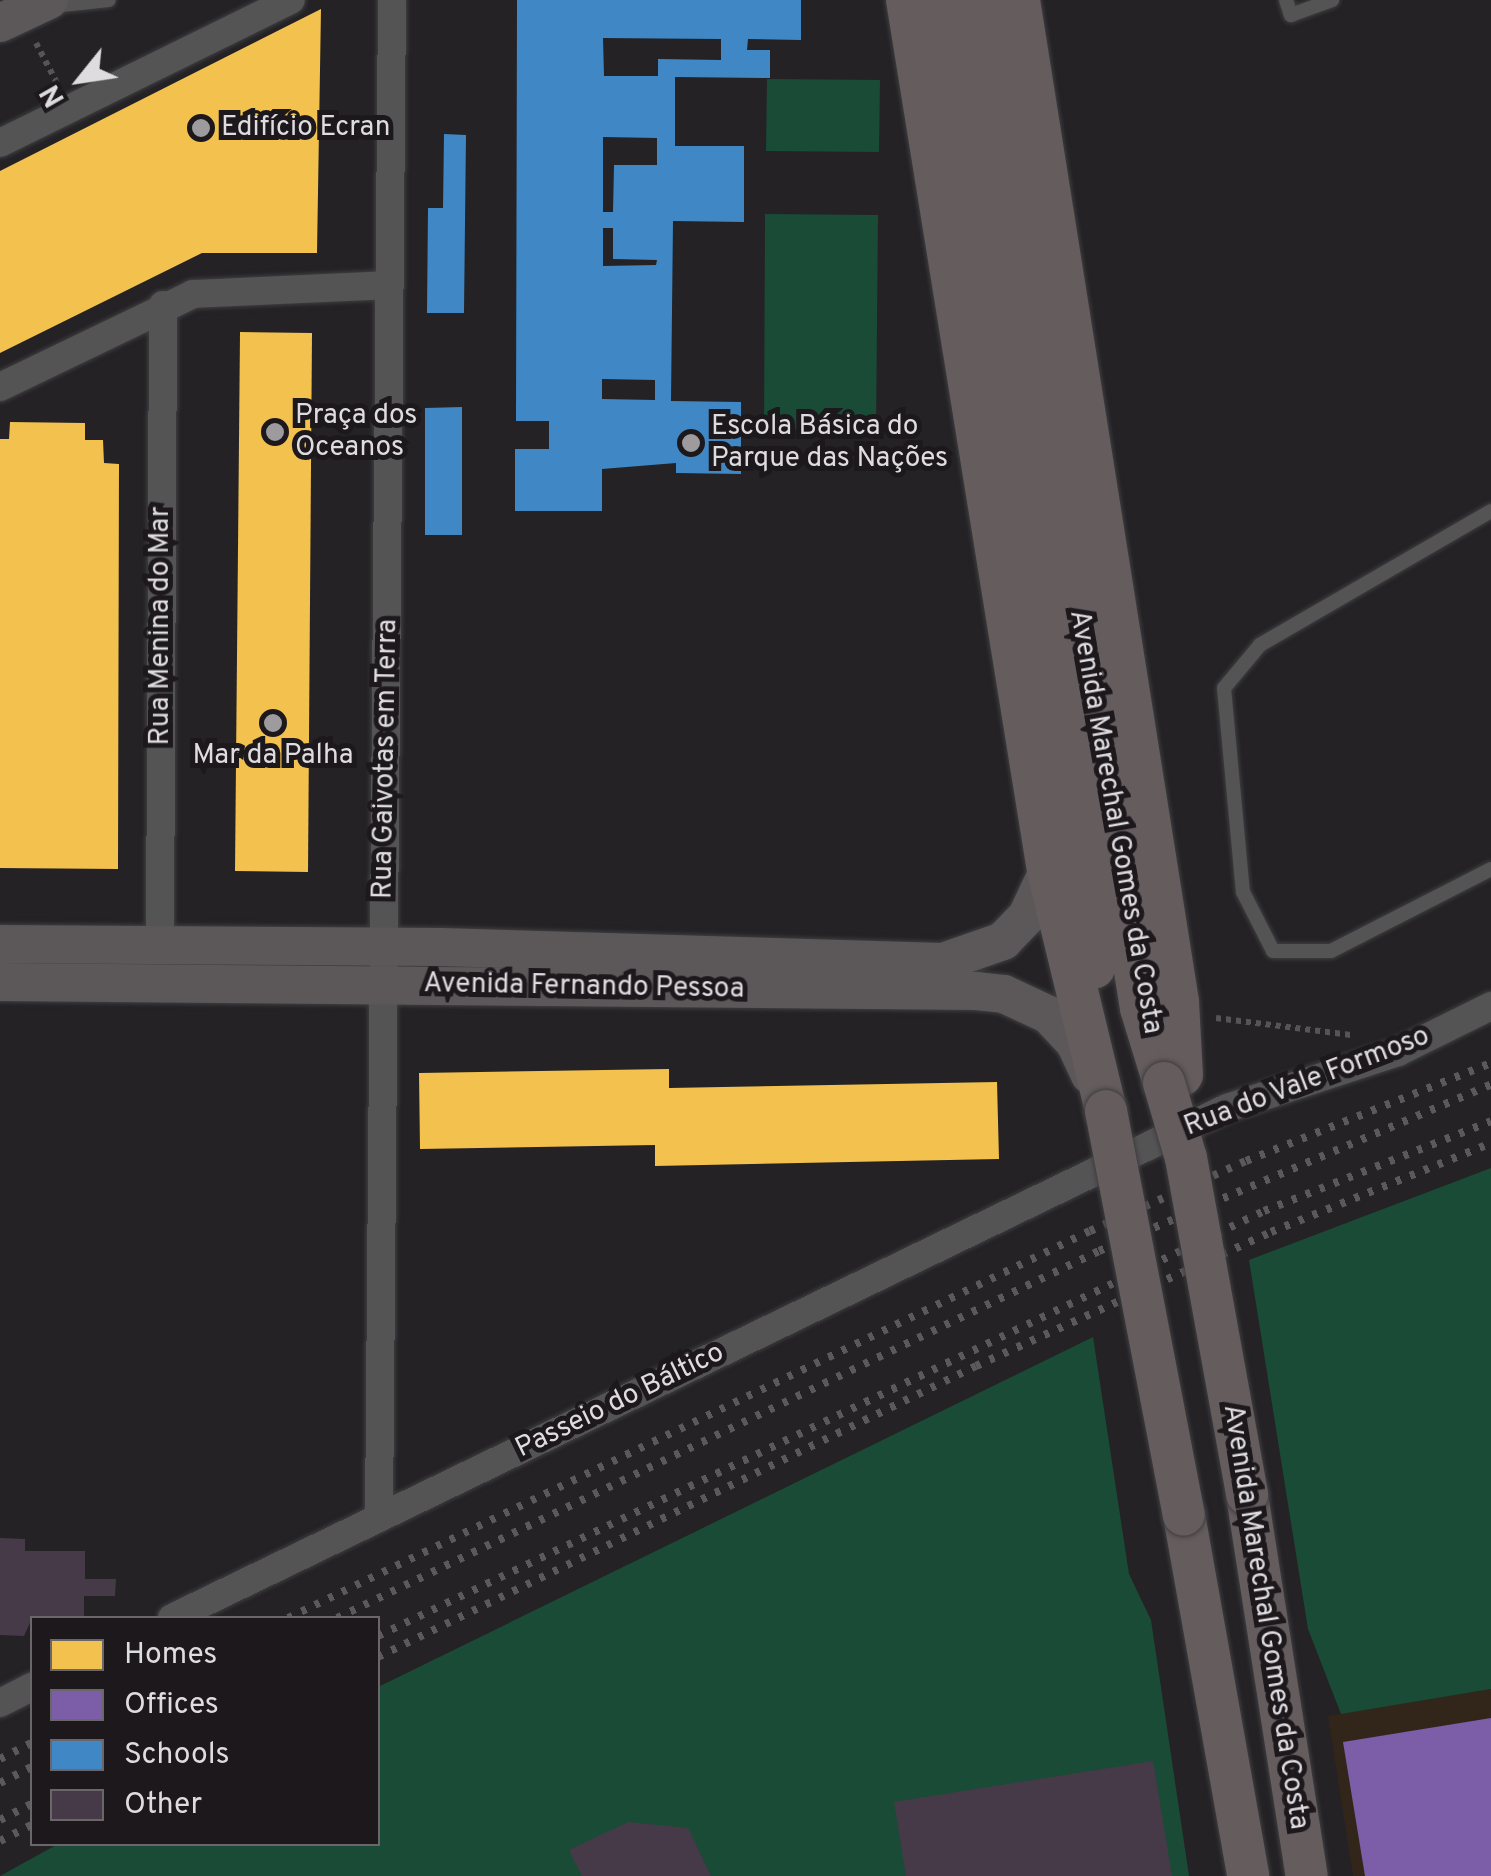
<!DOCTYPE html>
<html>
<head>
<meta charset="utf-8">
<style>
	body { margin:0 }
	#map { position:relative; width:1491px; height:1876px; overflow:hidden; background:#242225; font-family:Overpass,sans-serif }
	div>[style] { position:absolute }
	.commercial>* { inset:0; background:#32261b }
	.green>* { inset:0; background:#194b36 }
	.homes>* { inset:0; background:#f2c14e }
	.offices>* { inset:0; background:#7b5ea7 }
	.schools>* { inset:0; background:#3f88c5 }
	.building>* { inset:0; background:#463a49 }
	.path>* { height:6px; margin-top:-3px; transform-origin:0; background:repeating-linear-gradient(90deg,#565456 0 5px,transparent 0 10px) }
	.roads { filter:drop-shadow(0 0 2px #3f3e40) drop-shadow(0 0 2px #3f3e40) }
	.lane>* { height:14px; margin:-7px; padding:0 7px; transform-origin:7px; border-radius:7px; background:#555455 }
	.street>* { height:28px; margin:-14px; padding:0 14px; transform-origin:14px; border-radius:14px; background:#555455 }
	.secondary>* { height:38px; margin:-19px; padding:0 19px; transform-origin:19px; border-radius:19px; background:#5c585a }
	.primary>* { height:42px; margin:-21px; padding:0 21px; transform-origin:21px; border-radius:21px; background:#645c5d }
	.rail>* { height:8px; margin-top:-4px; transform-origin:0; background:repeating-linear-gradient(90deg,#5b595c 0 5px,transparent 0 15px) }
	.bridges { filter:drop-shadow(0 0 2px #3f3e40) drop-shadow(0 0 2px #3f3e40) }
	.primary-bridge>* { height:42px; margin:-21px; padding:0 21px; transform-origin:21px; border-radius:21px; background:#645c5d }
	.dots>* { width:28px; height:28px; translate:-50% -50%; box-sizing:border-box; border:5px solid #1c181c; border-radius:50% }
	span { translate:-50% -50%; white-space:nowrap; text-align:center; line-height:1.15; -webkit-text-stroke:10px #1c181c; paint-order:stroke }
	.poi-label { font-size:28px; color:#dfdcdf }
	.left { translate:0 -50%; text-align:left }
	.street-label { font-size:28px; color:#dfdcdf }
	.legend { position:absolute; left:30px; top:1616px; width:350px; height:230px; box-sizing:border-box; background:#1c181c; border:2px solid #6a666a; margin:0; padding:12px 18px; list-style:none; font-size:30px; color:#dfdcdf }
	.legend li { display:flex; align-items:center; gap:20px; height:50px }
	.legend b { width:50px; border:2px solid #6a666a }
	.north { position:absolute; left:30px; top:30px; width:100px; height:100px; -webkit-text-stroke:8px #1c181c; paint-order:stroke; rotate:240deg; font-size:28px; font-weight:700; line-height:40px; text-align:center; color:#dfdcdf }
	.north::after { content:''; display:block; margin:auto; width:35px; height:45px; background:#dfdcdf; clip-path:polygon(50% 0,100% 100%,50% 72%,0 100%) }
</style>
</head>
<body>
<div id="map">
	<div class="commercial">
		<i style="clip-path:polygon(1491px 1689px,1491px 1876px,1353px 1876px,1328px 1716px)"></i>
	</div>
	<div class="green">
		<i style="clip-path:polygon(767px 79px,880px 80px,879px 152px,766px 151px)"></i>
		<i style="clip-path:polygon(765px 214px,878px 215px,876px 430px,764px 429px)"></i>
		<i style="clip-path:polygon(1491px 1168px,1491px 1689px,1341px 1714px,1308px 1629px,1249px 1260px)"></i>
		<i style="clip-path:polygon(1093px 1337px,1129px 1574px,1151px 1620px,1189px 1876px,0 1876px,58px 1844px,378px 1844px,378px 1687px)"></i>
	</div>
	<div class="homes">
		<i style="clip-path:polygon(321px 9px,317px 253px,202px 253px,0 353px,0 171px)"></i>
		<i style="clip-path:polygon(240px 332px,312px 333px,308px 872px,235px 871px)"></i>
		<i style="clip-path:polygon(10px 422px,85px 423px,85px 440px,103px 440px,104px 463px,119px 464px,118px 869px,0 868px,0 439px,9px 439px)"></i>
		<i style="clip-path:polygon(669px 1069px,669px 1088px,997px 1082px,999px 1159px,655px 1166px,655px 1145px,420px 1149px,419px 1073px)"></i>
	</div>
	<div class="offices">
		<i style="clip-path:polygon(1491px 1718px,1491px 1876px,1365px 1876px,1343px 1742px)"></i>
	</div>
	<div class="schools">
		<i style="clip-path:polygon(evenodd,517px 0,801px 0,801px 40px,748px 39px,747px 50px,770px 50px,770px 78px,675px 77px,675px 146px,744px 146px,744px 222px,673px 221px,671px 401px,741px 402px,741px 474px,676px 473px,676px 463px,602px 469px,602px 511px,515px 511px,515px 449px,549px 449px,549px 421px,516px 421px,517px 0,603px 38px,721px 39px,721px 60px,658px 59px,658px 76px,604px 76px,603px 38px,517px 0,603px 137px,657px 138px,657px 165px,614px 165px,613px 212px,603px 212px,603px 137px,517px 0,603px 228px,613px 228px,613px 259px,657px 260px,656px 265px,603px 266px,603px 228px,517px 0,602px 379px,655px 380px,655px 400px,602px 399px,602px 379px)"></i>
		<i style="clip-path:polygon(444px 134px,466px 135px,464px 313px,427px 313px,428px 208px,443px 208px)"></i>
		<i style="clip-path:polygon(462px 407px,462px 535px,425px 535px,425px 408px)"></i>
	</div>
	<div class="building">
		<i style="clip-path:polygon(0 1538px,25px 1539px,25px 1551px,85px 1551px,85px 1579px,116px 1579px,115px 1596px,84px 1596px,84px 1618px,32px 1618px,24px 1636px,0 1635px)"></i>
		<i style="clip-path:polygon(1153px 1761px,1172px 1876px,906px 1876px,894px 1802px)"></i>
		<i style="clip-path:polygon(628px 1822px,688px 1828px,711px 1876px,582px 1876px,569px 1850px)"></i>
	</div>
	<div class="path">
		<i style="left:36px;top:43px;width:47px;rotate:62.4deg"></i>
		<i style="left:1216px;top:1018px;width:136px;rotate:7.2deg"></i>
	</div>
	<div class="roads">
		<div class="lane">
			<i style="left:1286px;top:0;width:16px;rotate:72deg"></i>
			<i style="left:1291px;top:15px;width:44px;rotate:-20.1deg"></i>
			<i style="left:52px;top:6px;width:57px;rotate:-6deg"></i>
			<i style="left:1491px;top:511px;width:267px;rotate:149.9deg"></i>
			<i style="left:1260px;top:645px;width:56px;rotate:129.9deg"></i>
			<i style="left:1224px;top:688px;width:205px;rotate:84.7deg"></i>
			<i style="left:1243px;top:892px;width:66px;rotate:63deg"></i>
			<i style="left:1273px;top:951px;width:58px"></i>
			<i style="left:1331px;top:951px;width:180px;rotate:-27.1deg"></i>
		</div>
		<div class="street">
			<i style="left:0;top:143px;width:324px;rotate:-26.2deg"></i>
			<i style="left:0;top:387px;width:214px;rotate:-25.7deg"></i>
			<i style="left:193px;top:294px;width:195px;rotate:-2.6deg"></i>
			<i style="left:160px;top:947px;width:642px;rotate:-89.73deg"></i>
			<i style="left:379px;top:1518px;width:1518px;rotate:-89.51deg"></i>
			<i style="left:172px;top:1618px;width:1172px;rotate:-25.8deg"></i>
			<i style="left:1227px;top:1108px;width:180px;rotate:-18.1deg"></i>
			<i style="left:1398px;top:1052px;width:104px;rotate:-26.3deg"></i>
			<i style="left:0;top:1703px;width:36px;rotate:-27deg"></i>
		</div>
		<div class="secondary">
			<i style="left:0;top:23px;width:54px;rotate:-25.1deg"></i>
			<i style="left:0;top:944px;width:441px;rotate:0.4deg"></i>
			<i style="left:441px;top:947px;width:502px;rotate:1.71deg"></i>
			<i style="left:943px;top:962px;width:64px;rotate:-19.3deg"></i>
			<i style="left:1003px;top:941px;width:35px;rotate:-46deg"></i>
			<i style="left:1027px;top:916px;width:50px;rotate:-65deg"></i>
			<i style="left:0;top:982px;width:976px;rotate:0.53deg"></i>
			<i style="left:976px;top:991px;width:28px;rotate:6deg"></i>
			<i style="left:1004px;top:994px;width:50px;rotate:25deg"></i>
			<i style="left:1049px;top:1015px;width:38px;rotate:47deg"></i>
			<i style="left:1075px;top:1043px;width:35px;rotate:65deg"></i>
		</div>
		<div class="primary">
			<i style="left:907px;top:0;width:882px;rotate:80.8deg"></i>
			<i style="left:1048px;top:871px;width:247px;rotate:76.4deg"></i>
			<i style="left:944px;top:0;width:900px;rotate:80.86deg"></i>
			<i style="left:1087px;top:889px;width:79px;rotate:84.9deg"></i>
			<i style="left:980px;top:0;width:1021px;rotate:80.93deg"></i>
			<i style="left:1141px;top:1008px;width:78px;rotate:73deg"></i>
			<i style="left:1019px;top:0;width:1015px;rotate:80.98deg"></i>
			<i style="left:1178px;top:1002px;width:73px;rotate:86.9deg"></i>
			<i style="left:1247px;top:1495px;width:386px;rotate:81.1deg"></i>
			<i style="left:1184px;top:1515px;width:367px;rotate:79.9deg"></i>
		</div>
	</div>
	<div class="rail">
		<i style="left:288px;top:1618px;width:890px;rotate:-25.76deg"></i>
		<i style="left:1090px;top:1231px;width:171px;rotate:-24.2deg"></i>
		<i style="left:1246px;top:1161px;width:264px;rotate:-21.8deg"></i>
		<i style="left:337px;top:1618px;width:846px;rotate:-25.72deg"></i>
		<i style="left:1099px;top:1251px;width:426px;rotate:-23deg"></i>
		<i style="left:378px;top:1636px;width:983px;rotate:-25.63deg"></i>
		<i style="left:1264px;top:1211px;width:244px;rotate:-21.6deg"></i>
		<i style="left:378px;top:1657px;width:665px;rotate:-25.95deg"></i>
		<i style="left:976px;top:1366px;width:324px;rotate:-24.4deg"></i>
		<i style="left:1271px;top:1232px;width:237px;rotate:-22deg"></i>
		<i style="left:0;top:1759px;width:36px;rotate:-27deg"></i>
		<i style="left:0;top:1783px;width:36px;rotate:-27deg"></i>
		<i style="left:0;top:1820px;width:36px;rotate:-27deg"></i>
		<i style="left:0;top:1841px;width:36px;rotate:-27deg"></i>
	</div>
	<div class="bridges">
		<div class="primary-bridge">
			<i style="left:1164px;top:1083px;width:78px;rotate:73.7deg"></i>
			<i style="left:1186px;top:1158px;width:342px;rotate:79.7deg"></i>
			<i style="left:1106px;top:1111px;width:411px;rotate:79.1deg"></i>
		</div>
	</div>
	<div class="dots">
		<i style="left:201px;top:128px;background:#9e9b9e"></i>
		<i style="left:275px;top:432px;background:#9e9b9e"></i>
		<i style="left:691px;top:443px;background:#9e9b9e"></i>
		<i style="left:273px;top:723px;background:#9e9b9e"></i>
	</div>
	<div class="poi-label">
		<span class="left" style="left:221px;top:128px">Edifício Ecran</span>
		<span class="left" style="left:295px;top:432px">Praça dos<br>Oceanos</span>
		<span class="left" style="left:711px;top:443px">Escola Básica do<br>Parque das Nações</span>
		<span style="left:273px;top:756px">Mar da Palha</span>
	</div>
	<div class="street-label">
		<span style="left:161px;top:626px;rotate:-90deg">Rua Menina do Mar</span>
		<span style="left:386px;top:759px;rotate:-89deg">Rua Gaivotas em Terra</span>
		<span style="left:1115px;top:822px;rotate:80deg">Avenida Marechal Gomes da Costa</span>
		<span style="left:584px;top:987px;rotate:1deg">Avenida Fernando Pessoa</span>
		<span style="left:1307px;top:1082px;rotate:-21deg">Rua do Vale Formoso</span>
		<span style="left:620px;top:1401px;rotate:-26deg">Passeio do Báltico</span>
		<span style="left:1265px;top:1617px;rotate:81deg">Avenida Marechal Gomes da Costa</span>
	</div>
	<ul class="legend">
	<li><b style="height:28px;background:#f2c14e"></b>Homes</li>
	<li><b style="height:28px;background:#7b5ea7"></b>Offices</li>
	<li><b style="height:28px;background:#3f88c5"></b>Schools</li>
	<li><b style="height:28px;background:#463a49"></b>Other</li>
	</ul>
	<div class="north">N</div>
</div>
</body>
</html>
